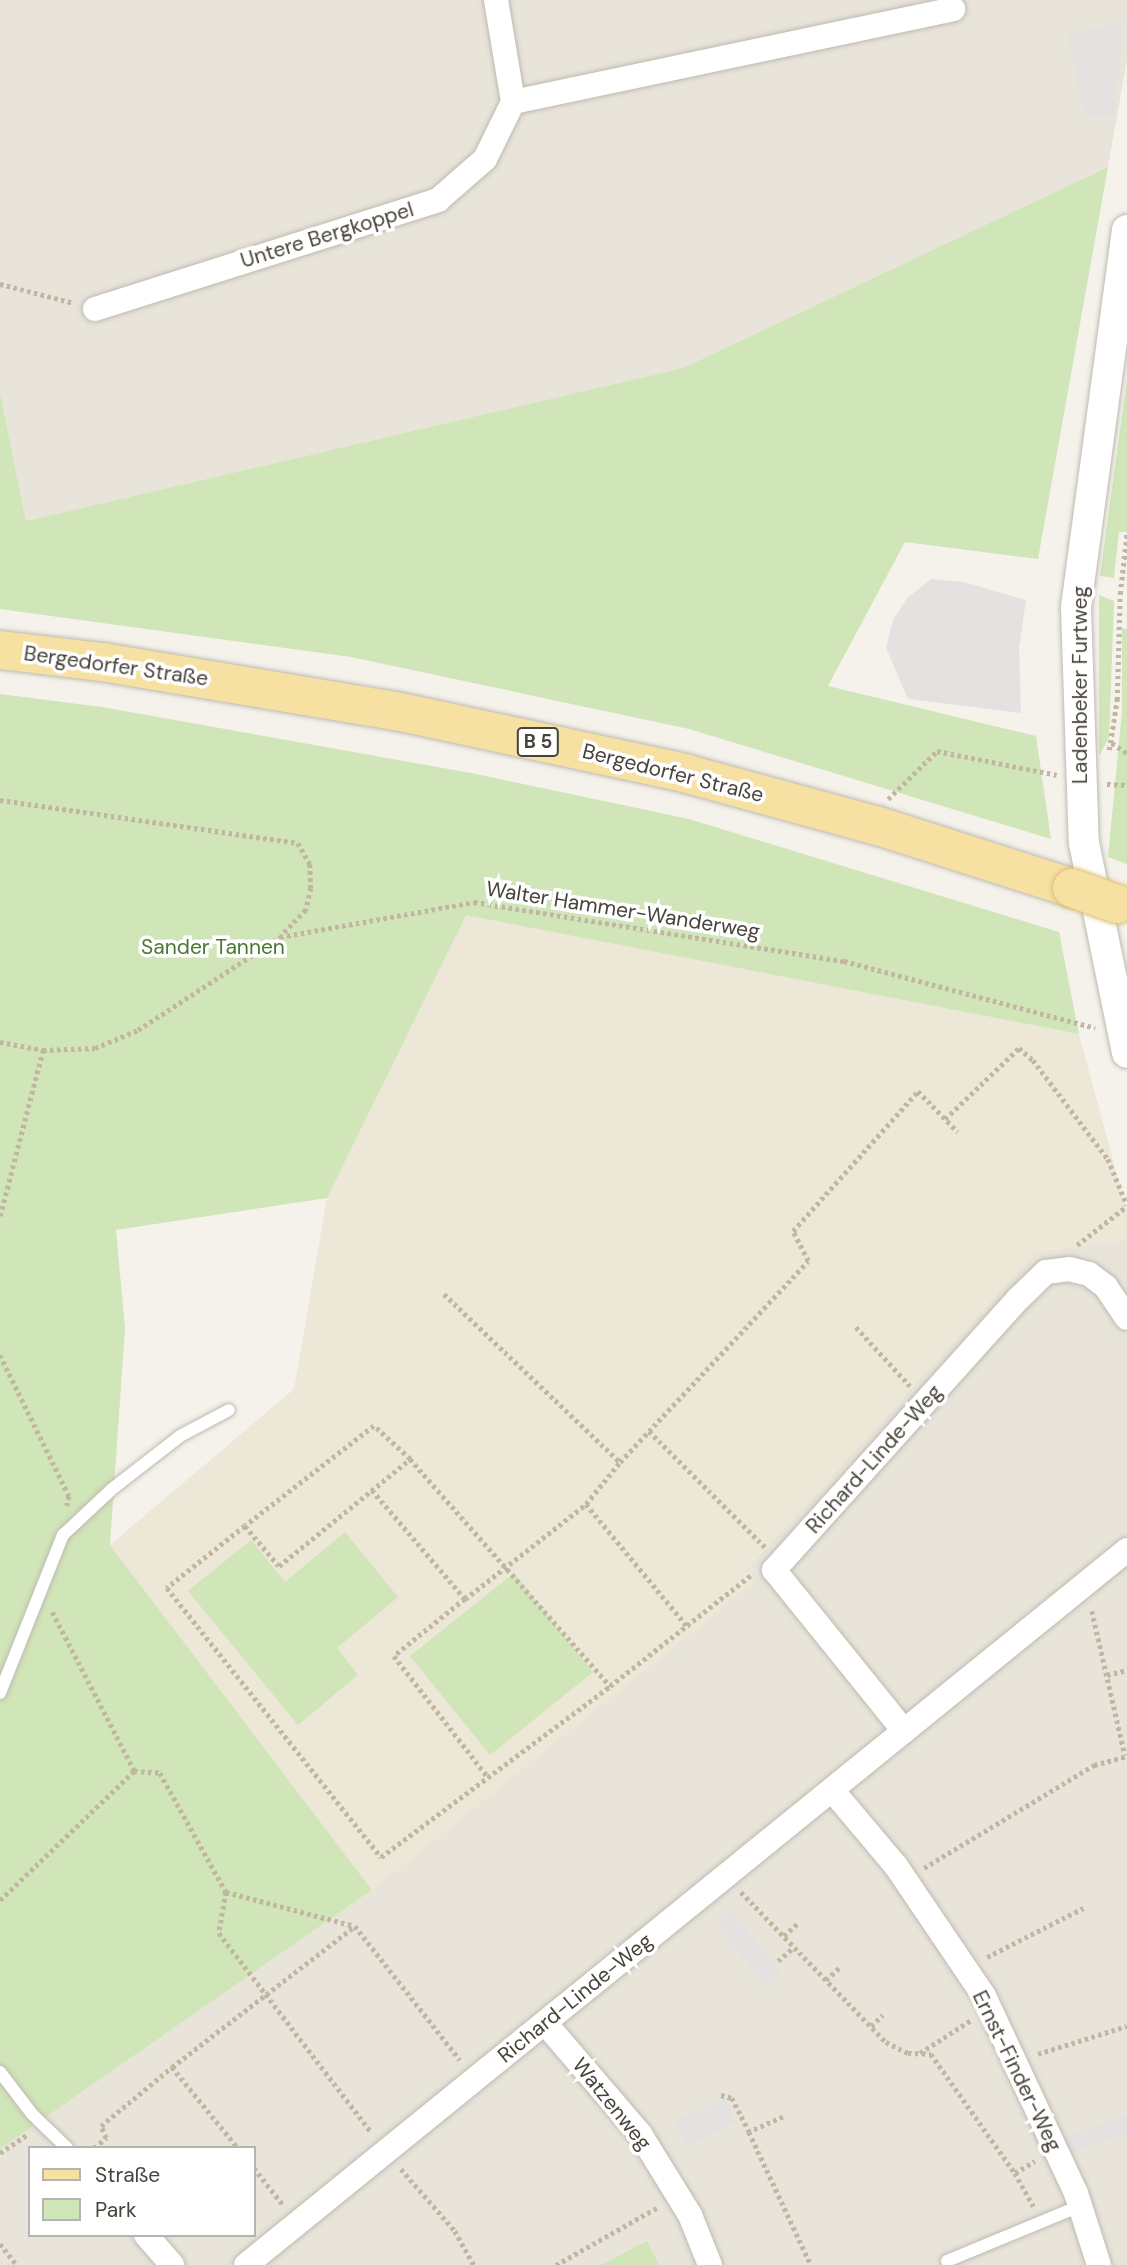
<!DOCTYPE html>
<html>
<head>
<meta charset="utf-8">
<style>
	body { margin:0 }
	#map { position:relative; width:1127px; height:2265px; overflow:hidden; background:#f5f2ec; font-family:"DM Sans",sans-serif }
	div>[style] { position:absolute }
	.residential>* { inset:0; background:#e8e4da }
	.education>* { inset:0; background:#ece7d7 }
	.green>* { inset:0; background:#d0e5b8 }
	.parking>* { inset:0; background:#e4e2e0 }
	.path>* { height:4.5px; margin-top:-2.25px; transform-origin:0; background:repeating-linear-gradient(90deg,#c0b6a1 0 3.5px,transparent 0 7px) }
	.roads { filter:drop-shadow(0 0 2px #bfbaaf) drop-shadow(0 0 2px #bfbaaf) }
	.service>* { height:12px; margin:-6px; padding:0 6px; transform-origin:6px; border-radius:6px; background:#fff }
	.minor>* { height:24px; margin:-12px; padding:0 12px; transform-origin:12px; border-radius:12px; background:#fff }
	.tertiary>* { height:30px; margin:-15px; padding:0 15px; transform-origin:15px; border-radius:15px; background:#fff }
	.primary>* { height:38px; margin:-19px; padding:0 19px; transform-origin:19px; border-radius:19px; background:#f6e1a3 }
	.bridges { filter:drop-shadow(0 0 2px #dbbe73) drop-shadow(0 0 2px #dbbe73) }
	.primary-bridge>* { height:38px; margin:-19px; padding:0 19px; transform-origin:19px; border-radius:19px; background:#f6e1a3 }
	span { translate:-50% -50%; white-space:nowrap; text-align:center; line-height:1.15; -webkit-text-stroke:7px #fff; paint-order:stroke }
	.shield-label span { padding:2px 5px; background:#fff; border:2px solid; border-radius:5px; -webkit-text-stroke-width:0 }
	.shield-label { font-size:19px; color:#48433a; font-weight:700 }
	.street-label { font-size:21px; color:#48433a }
	.park-label { font-size:21px; color:#497631 }
	.legend { position:absolute; left:28px; top:2146px; width:228px; height:91px; box-sizing:border-box; background:#fff; border:2px solid #b6b4b0; margin:0; padding:9px 12px; list-style:none; font-size:21px; color:#48433a }
	.legend li { display:flex; align-items:center; gap:14px; height:35px }
	.legend b { width:35px; border:2px solid #b6b4b0 }
</style>
</head>
<body>
<div id="map">
	<div class="residential">
		<i style="clip-path:polygon(0 0,1127px 0,1127px 59px,1108px 167px,683px 368px,26px 521px,0 393px)"></i>
		<i style="clip-path:polygon(evenodd,1127px 1240px,1127px 2265px,0 2265px,0 2149px,372px 1890px,756px 1580px,744px 1572px,1035px 1252px,1127px 1240px,30px 2148px,254px 2148px,254px 2235px,30px 2235px,30px 2148px)"></i>
	</div>
	<div class="education">
		<i style="clip-path:polygon(466px 914px,1079px 1034px,1127px 1212px,1127px 1240px,1035px 1252px,744px 1572px,757px 1580px,372px 1890px,110px 1545px,294px 1389px,327px 1198px)"></i>
	</div>
	<div class="green">
		<i style="clip-path:polygon(1108px 167px,1038px 559px,905px 542px,828px 686px,1036px 736px,1051px 839px,689px 729px,351px 657px,0 609px,0 393px,26px 521px,683px 368px)"></i>
		<i style="clip-path:polygon(1127px 379px,1127px 532px,1119px 532px,1114px 578px,1100px 576px)"></i>
		<i style="clip-path:polygon(1099px 595px,1114px 601px,1109px 738px,1099px 756px)"></i>
		<i style="clip-path:polygon(1122px 628px,1127px 629px,1127px 864px,1108px 857px,1122px 711px)"></i>
		<i style="clip-path:polygon(0 694px,102px 707px,471px 773px,689px 819px,1059px 932px,1079px 1034px,466px 915px,327px 1198px,116px 1230px,125px 1328px,110px 1545px,372px 1890px,0 2149px)"></i>
		<i style="clip-path:polygon(345px 1532px,398px 1597px,337px 1648px,358px 1675px,298px 1725px,188px 1591px,251px 1540px,285px 1582px)"></i>
		<i style="clip-path:polygon(514px 1573px,593px 1672px,490px 1755px,410px 1656px)"></i>
		<i style="clip-path:polygon(647px 2241px,659px 2265px,601px 2265px)"></i>
	</div>
	<div class="parking">
		<i style="clip-path:polygon(1124px 22px,1114px 115px,1085px 117px,1067px 35px)"></i>
		<i style="clip-path:polygon(931px 579px,964px 582px,1026px 600px,1019px 648px,1021px 713px,908px 699px,886px 648px,893px 620px,907px 598px)"></i>
		<i style="clip-path:polygon(731px 1910px,780px 1970px,768px 1990px,719px 1928px)"></i>
		<i style="clip-path:polygon(725px 2098px,736px 2121px,688px 2145px,675px 2121px)"></i>
		<i style="clip-path:polygon(1127px 2115px,1127px 2134px,1070px 2154px,1064px 2137px)"></i>
	</div>
	<div class="path">
		<i style="left:0;top:284px;width:76px;rotate:14.4deg"></i>
		<i style="left:1112px;top:743px;width:18px;rotate:34deg"></i>
		<i style="left:1109px;top:750px;width:51px;rotate:-80.9deg"></i>
		<i style="left:1117px;top:700px;width:106px;rotate:-88.4deg"></i>
		<i style="left:1120px;top:594px;width:62px;rotate:-83.6deg"></i>
		<i style="left:1107px;top:784px;width:20px;rotate:3deg"></i>
		<i style="left:888px;top:799px;width:69px;rotate:-44.4deg"></i>
		<i style="left:937px;top:751px;width:122px;rotate:11.3deg"></i>
		<i style="left:0;top:800px;width:301px;rotate:8.2deg"></i>
		<i style="left:298px;top:843px;width:24px;rotate:60deg"></i>
		<i style="left:310px;top:864px;width:24px;rotate:88deg"></i>
		<i style="left:311px;top:888px;width:23px;rotate:103deg"></i>
		<i style="left:306px;top:910px;width:36px;rotate:134deg"></i>
		<i style="left:0;top:1042px;width:44px;rotate:10.5deg"></i>
		<i style="left:43px;top:1050px;width:52px;rotate:-2.2deg"></i>
		<i style="left:95px;top:1048px;width:47px;rotate:-22.7deg"></i>
		<i style="left:138px;top:1030px;width:170px;rotate:-33.2deg"></i>
		<i style="left:280px;top:937px;width:197px;rotate:-10.2deg"></i>
		<i style="left:474px;top:902px;width:375px;rotate:9.1deg"></i>
		<i style="left:844px;top:961px;width:260px;rotate:14.9deg"></i>
		<i style="left:945px;top:1119px;width:103px;rotate:-43.8deg"></i>
		<i style="left:1019px;top:1048px;width:18px;rotate:41deg"></i>
		<i style="left:1033px;top:1060px;width:124px;rotate:52.9deg"></i>
		<i style="left:1108px;top:1159px;width:50px;rotate:67.6deg"></i>
		<i style="left:0;top:1216px;width:171px;rotate:-75.5deg"></i>
		<i style="left:1077px;top:1245px;width:63px;rotate:-38deg"></i>
		<i style="left:444px;top:1294px;width:243px;rotate:43.7deg"></i>
		<i style="left:620px;top:1462px;width:275px;rotate:-46.9deg"></i>
		<i style="left:808px;top:1261px;width:34px;rotate:-117deg"></i>
		<i style="left:793px;top:1231px;width:188px;rotate:-48.2deg"></i>
		<i style="left:918px;top:1091px;width:57px;rotate:45.7deg"></i>
		<i style="left:856px;top:1327px;width:80px;rotate:47.5deg"></i>
		<i style="left:0;top:1355px;width:157px;rotate:63.9deg"></i>
		<i style="left:69px;top:1496px;width:10px;rotate:101deg"></i>
		<i style="left:649px;top:1431px;width:164px;rotate:45deg"></i>
		<i style="left:410px;top:1459px;width:49px;rotate:-137.5deg"></i>
		<i style="left:374px;top:1426px;width:163px;rotate:142.2deg"></i>
		<i style="left:245px;top:1526px;width:52px;rotate:49.6deg"></i>
		<i style="left:279px;top:1566px;width:169px;rotate:-39.2deg"></i>
		<i style="left:410px;top:1459px;width:303px;rotate:48.6deg"></i>
		<i style="left:610px;top:1686px;width:179px;rotate:-38.2deg"></i>
		<i style="left:372px;top:1490px;width:143px;rotate:49.5deg"></i>
		<i style="left:465px;top:1599px;width:154px;rotate:-38.1deg"></i>
		<i style="left:586px;top:1504px;width:158px;rotate:50.4deg"></i>
		<i style="left:586px;top:1504px;width:54px;rotate:-51deg"></i>
		<i style="left:245px;top:1526px;width:100px;rotate:141.5deg"></i>
		<i style="left:167px;top:1588px;width:344px;rotate:51.5deg"></i>
		<i style="left:381px;top:1857px;width:286px;rotate:-36.7deg"></i>
		<i style="left:465px;top:1599px;width:91px;rotate:141.2deg"></i>
		<i style="left:394px;top:1656px;width:153px;rotate:52.2deg"></i>
		<i style="left:1092px;top:1611px;width:148px;rotate:77.1deg"></i>
		<i style="left:1107px;top:1675px;width:21px;rotate:-14deg"></i>
		<i style="left:134px;top:1771px;width:26px;rotate:4deg"></i>
		<i style="left:160px;top:1773px;width:136px;rotate:61deg"></i>
		<i style="left:226px;top:1892px;width:42px;rotate:99.7deg"></i>
		<i style="left:219px;top:1933px;width:250px;rotate:52.6deg"></i>
		<i style="left:924px;top:1868px;width:199px;rotate:-31.2deg"></i>
		<i style="left:1094px;top:1765px;width:34px;rotate:-15deg"></i>
		<i style="left:226px;top:1892px;width:133px;rotate:14.8deg"></i>
		<i style="left:355px;top:1926px;width:170px;rotate:51.9deg"></i>
		<i style="left:741px;top:1892px;width:209px;rotate:46deg"></i>
		<i style="left:886px;top:2042px;width:25px;rotate:27deg"></i>
		<i style="left:908px;top:2053px;width:23px;rotate:2deg"></i>
		<i style="left:931px;top:2054px;width:146px;rotate:54.8deg"></i>
		<i style="left:1015px;top:2173px;width:23px;rotate:-31deg"></i>
		<i style="left:0;top:1900px;width:186px;rotate:-43.9deg"></i>
		<i style="left:134px;top:1771px;width:179px;rotate:-117.3deg"></i>
		<i style="left:784px;top:1936px;width:18px;rotate:-43deg"></i>
		<i style="left:987px;top:1957px;width:108px;rotate:-27deg"></i>
		<i style="left:778px;top:1961px;width:21px;rotate:-41deg"></i>
		<i style="left:826px;top:1980px;width:21px;rotate:-43deg"></i>
		<i style="left:871px;top:2026px;width:16px;rotate:-43deg"></i>
		<i style="left:920px;top:2053px;width:61px;rotate:-32.9deg"></i>
		<i style="left:1038px;top:2054px;width:93px;rotate:-17.5deg"></i>
		<i style="left:172px;top:2067px;width:230px;rotate:-37.6deg"></i>
		<i style="left:721px;top:2095px;width:11px;rotate:15deg"></i>
		<i style="left:732px;top:2098px;width:38px;rotate:63deg"></i>
		<i style="left:783px;top:2117px;width:37px;rotate:156deg"></i>
		<i style="left:749px;top:2132px;width:147px;rotate:65deg"></i>
		<i style="left:94px;top:2148px;width:16px;rotate:-40deg"></i>
		<i style="left:106px;top:2138px;width:13px;rotate:-113deg"></i>
		<i style="left:101px;top:2126px;width:92px;rotate:-39.7deg"></i>
		<i style="left:172px;top:2067px;width:104px;rotate:50.8deg"></i>
		<i style="left:0;top:2153px;width:34px;rotate:-34deg"></i>
		<i style="left:254px;top:2168px;width:48px;rotate:51.7deg"></i>
		<i style="left:401px;top:2169px;width:82px;rotate:48.9deg"></i>
		<i style="left:455px;top:2231px;width:39px;rotate:61deg"></i>
		<i style="left:1015px;top:2173px;width:38px;rotate:61deg"></i>
		<i style="left:0;top:2244px;width:27px;rotate:51deg"></i>
		<i style="left:556px;top:2265px;width:117px;rotate:-29.6deg"></i>
	</div>
	<div class="roads">
		<div class="service">
			<i style="left:0;top:1693px;width:170px;rotate:-68.3deg"></i>
			<i style="left:63px;top:1535px;width:67px;rotate:-43.2deg"></i>
			<i style="left:112px;top:1489px;width:86px;rotate:-37.9deg"></i>
			<i style="left:180px;top:1436px;width:55px;rotate:-28deg"></i>
			<i style="left:0;top:2072px;width:53px;rotate:52.7deg"></i>
			<i style="left:32px;top:2114px;width:49px;rotate:44.2deg"></i>
			<i style="left:947px;top:2261px;width:144px;rotate:-22.5deg"></i>
		</div>
		<div class="minor">
			<i style="left:496px;top:0;width:103px;rotate:80.5deg"></i>
			<i style="left:95px;top:309px;width:360px;rotate:-17.6deg"></i>
			<i style="left:438px;top:200px;width:62px;rotate:-41.1deg"></i>
			<i style="left:485px;top:159px;width:64px;rotate:-63.8deg"></i>
			<i style="left:513px;top:102px;width:450px;rotate:-11.9deg"></i>
			<i style="left:904px;top:1731px;width:207px;rotate:-128.9deg"></i>
			<i style="left:774px;top:1570px;width:365px;rotate:-48deg"></i>
			<i style="left:1018px;top:1299px;width:39px;rotate:-44deg"></i>
			<i style="left:1046px;top:1272px;width:23px;rotate:-7deg"></i>
			<i style="left:1069px;top:1269px;width:21px;rotate:14deg"></i>
			<i style="left:1089px;top:1274px;width:21px;rotate:37deg"></i>
			<i style="left:1106px;top:1287px;width:37px;rotate:56deg"></i>
			<i style="left:832px;top:1790px;width:99px;rotate:49.9deg"></i>
			<i style="left:896px;top:1866px;width:157px;rotate:55.9deg"></i>
			<i style="left:984px;top:1996px;width:217px;rotate:65deg"></i>
			<i style="left:1076px;top:2193px;width:76px;rotate:72.3deg"></i>
			<i style="left:545px;top:2023px;width:146px;rotate:49.4deg"></i>
			<i style="left:640px;top:2134px;width:95px;rotate:58.3deg"></i>
			<i style="left:690px;top:2215px;width:54px;rotate:68.2deg"></i>
			<i style="left:146px;top:2235px;width:40px;rotate:49deg"></i>
			<i style="left:246px;top:2265px;width:1135px;rotate:-39.06deg"></i>
		</div>
		<div class="tertiary">
			<i style="left:1127px;top:230px;width:381px;rotate:97.7deg"></i>
			<i style="left:1076px;top:608px;width:235px;rotate:88.1deg"></i>
			<i style="left:1084px;top:843px;width:214px;rotate:78.4deg"></i>
		</div>
		<div class="primary">
			<i style="left:0;top:650px;width:103px;rotate:6.7deg"></i>
			<i style="left:102px;top:662px;width:298px;rotate:9.5deg"></i>
			<i style="left:396px;top:711px;width:295px;rotate:12.1deg"></i>
			<i style="left:684px;top:773px;width:201px;rotate:15.3deg"></i>
			<i style="left:878px;top:826px;width:204px;rotate:17.7deg"></i>
		</div>
	</div>
	<div class="bridges">
		<div class="primary-bridge">
			<i style="left:1072px;top:888px;width:48px;rotate:19.6deg"></i>
		</div>
	</div>
	<div class="shield-label">
		<span style="left:538px;top:742px">B 5</span>
	</div>
	<div class="street-label">
		<span style="left:327px;top:235px;rotate:-17deg">Untere Bergkoppel</span>
		<span style="left:116px;top:666px;rotate:8deg">Bergedorfer Straße</span>
		<span style="left:1080px;top:685px;rotate:-90deg">Ladenbeker Furtweg</span>
		<span style="left:673px;top:773px;rotate:14deg">Bergedorfer Straße</span>
		<span style="left:623px;top:910px;rotate:9deg">Walter Hammer-Wanderweg</span>
		<span style="left:874px;top:1459px;rotate:-48deg">Richard-Linde-Weg</span>
		<span style="left:575px;top:1998px;rotate:-39deg">Richard-Linde-Weg</span>
		<span style="left:1017px;top:2071px;rotate:64deg">Ernst-Finder-Weg</span>
		<span style="left:612px;top:2104px;rotate:51deg">Watzenweg</span>
	</div>
	<div class="park-label">
		<span style="left:213px;top:947px">Sander Tannen</span>
	</div>
	<ul class="legend">
	<li><b style="height:9px;background:#f6e1a3"></b>Straße</li>
	<li><b style="height:19px;background:#d0e5b8"></b>Park</li>
	</ul>
</div>
</body>
</html>
